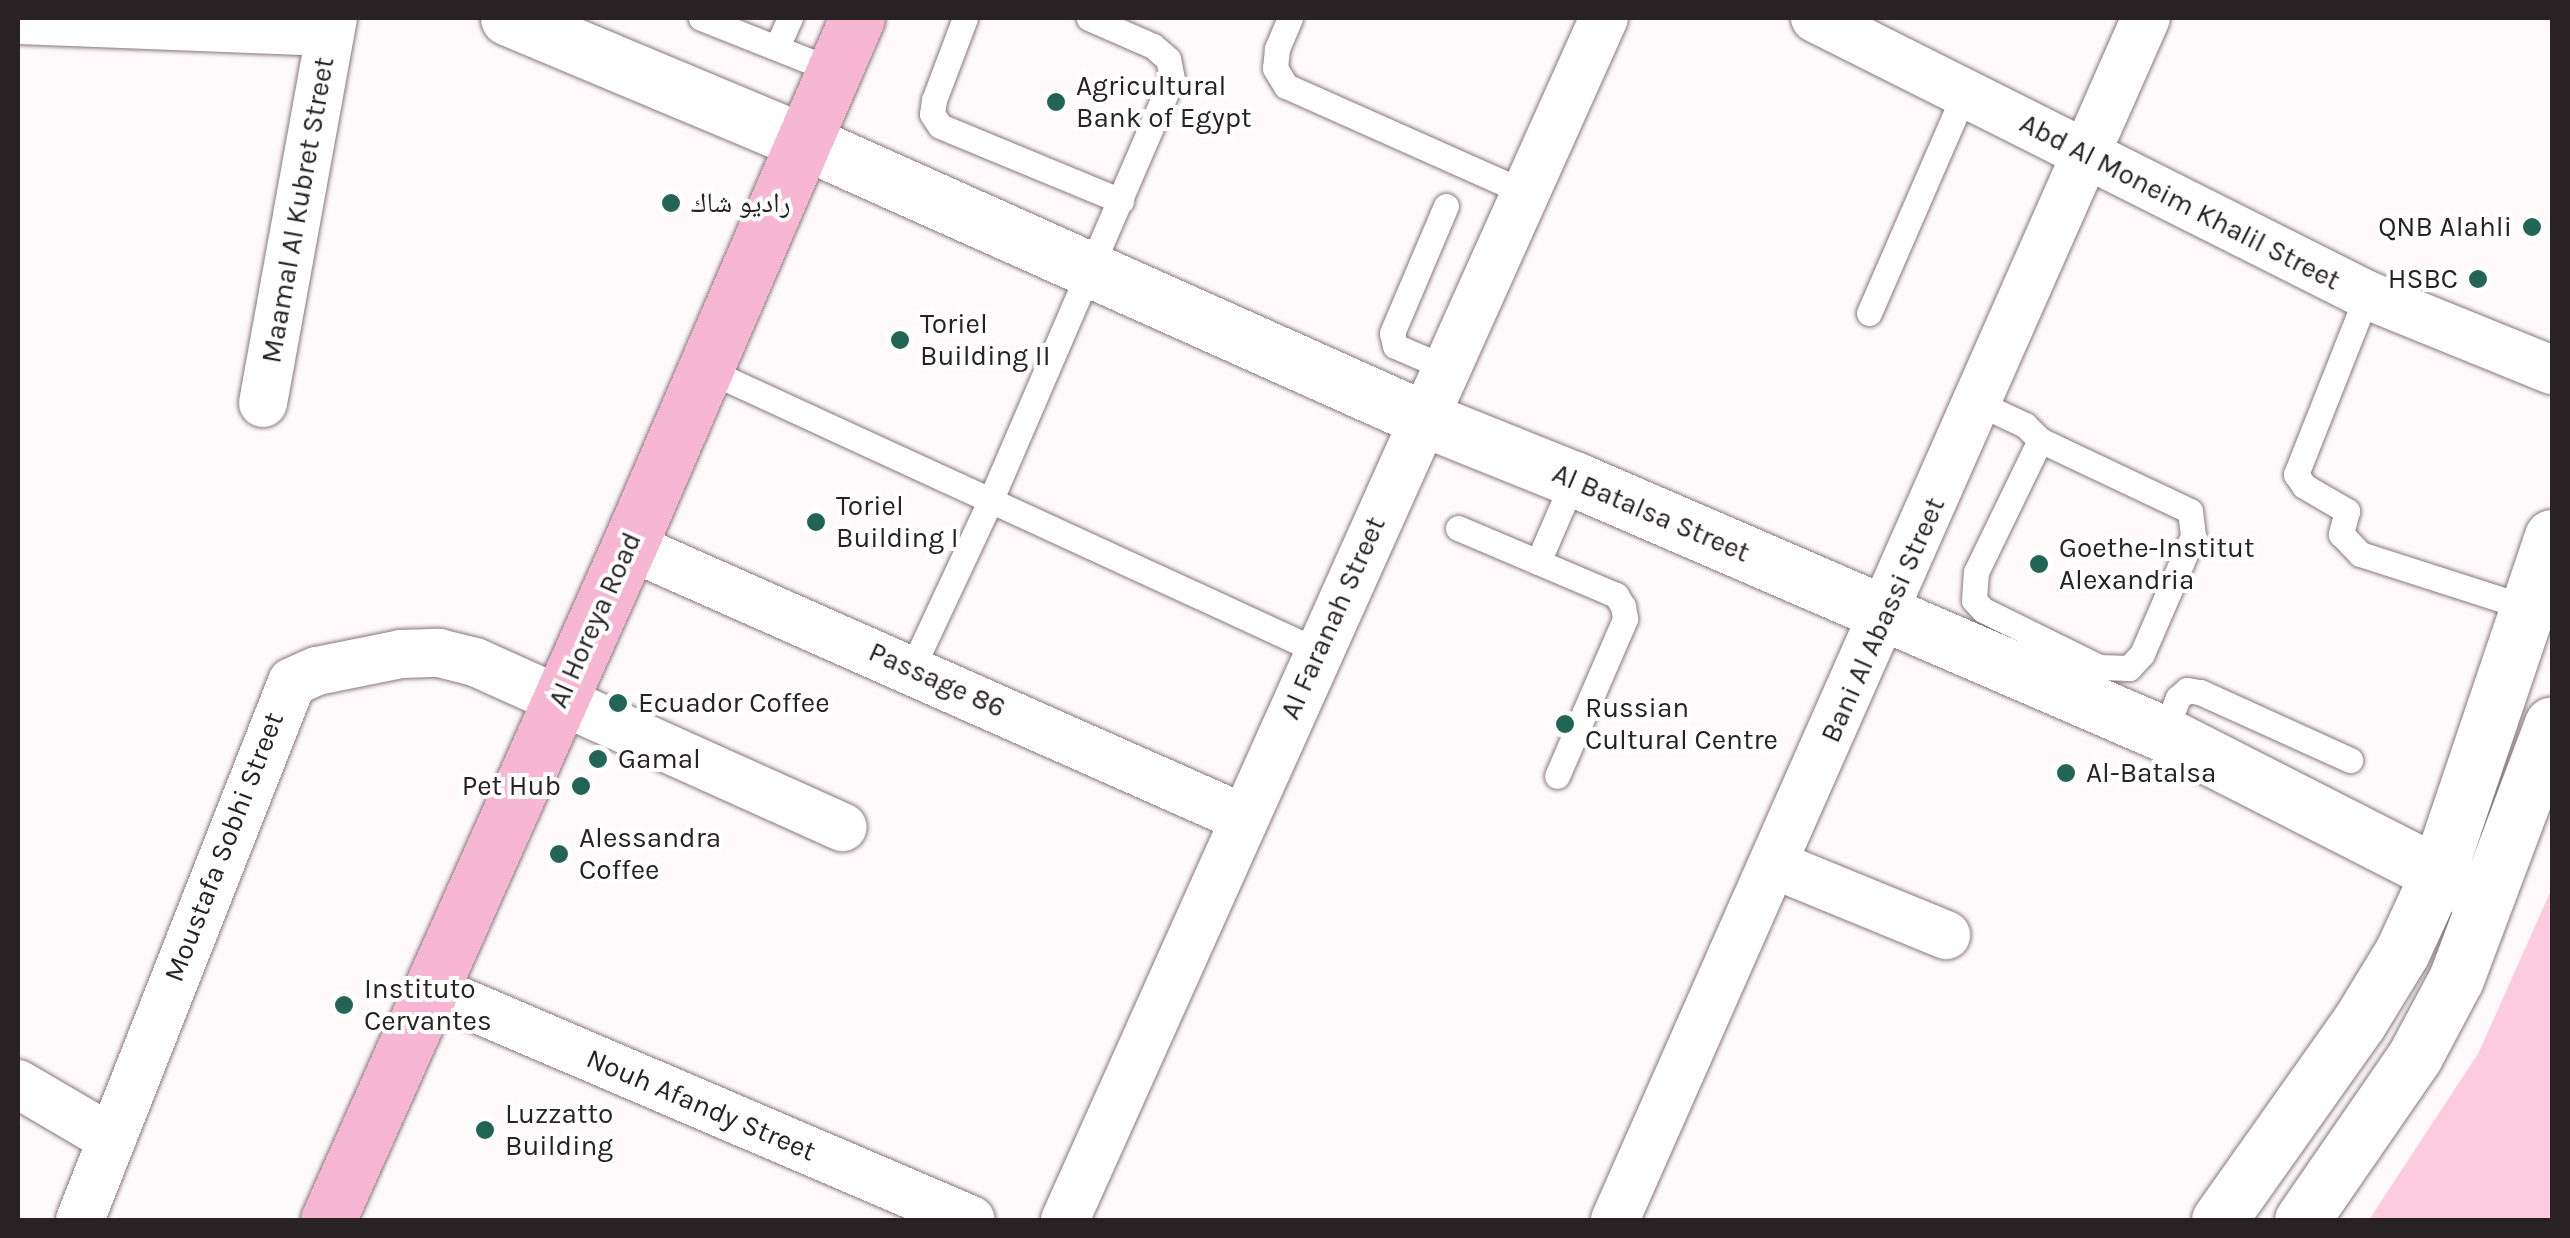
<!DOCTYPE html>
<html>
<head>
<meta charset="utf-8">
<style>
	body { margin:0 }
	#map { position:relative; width:2570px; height:1238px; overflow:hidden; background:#fefafc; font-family:Karla,"Noto Naskh Arabic",sans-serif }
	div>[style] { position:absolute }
	.green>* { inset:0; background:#fdcbde }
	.roads { filter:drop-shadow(0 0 2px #86777c) drop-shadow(0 0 2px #86777c) }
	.service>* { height:25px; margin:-12.5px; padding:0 12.5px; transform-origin:12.5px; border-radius:12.5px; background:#fff }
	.minor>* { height:48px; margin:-24px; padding:0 24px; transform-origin:24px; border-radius:24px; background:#fff }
	.tertiary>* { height:55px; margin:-27.5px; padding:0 27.5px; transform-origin:27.5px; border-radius:27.5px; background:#fff }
	.secondary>* { height:55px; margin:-27.5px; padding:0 27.5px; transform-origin:27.5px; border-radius:27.5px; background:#fff }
	.primary>* { height:55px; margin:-27.5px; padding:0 27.5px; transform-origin:27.5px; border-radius:27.5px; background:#f7b7d3 }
	.dots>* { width:28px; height:28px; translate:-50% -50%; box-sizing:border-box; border:5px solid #fff; border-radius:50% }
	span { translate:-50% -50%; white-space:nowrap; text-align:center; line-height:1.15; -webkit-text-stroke:8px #fff; paint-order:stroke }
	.poi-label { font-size:28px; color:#282224 }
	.left { translate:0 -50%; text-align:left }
	.right { translate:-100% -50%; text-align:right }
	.street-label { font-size:28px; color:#282224 }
	.frame { position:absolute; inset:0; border:20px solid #282224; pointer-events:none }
</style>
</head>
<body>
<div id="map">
	<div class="green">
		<i style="clip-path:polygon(2552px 888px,2552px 1220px,2369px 1220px,2479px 1052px)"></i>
	</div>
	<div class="roads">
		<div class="service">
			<i style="left:701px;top:18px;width:144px;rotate:21.6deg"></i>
			<i style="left:965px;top:18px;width:88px;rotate:110.7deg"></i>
			<i style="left:934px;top:100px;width:14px;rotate:98deg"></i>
			<i style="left:932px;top:114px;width:14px;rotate:56deg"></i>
			<i style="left:940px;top:126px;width:196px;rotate:22.5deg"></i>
			<i style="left:1290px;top:18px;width:34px;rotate:113deg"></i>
			<i style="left:1277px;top:49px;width:19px;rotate:96deg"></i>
			<i style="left:1275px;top:68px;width:21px;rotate:59deg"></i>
			<i style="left:1286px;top:86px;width:261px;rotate:24deg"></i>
			<i style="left:777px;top:47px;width:32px;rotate:-66deg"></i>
			<i style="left:2367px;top:295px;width:193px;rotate:111.6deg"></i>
			<i style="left:2296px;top:474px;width:14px;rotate:56deg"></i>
			<i style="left:2304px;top:486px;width:50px;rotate:30.2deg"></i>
			<i style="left:2347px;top:511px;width:24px;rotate:105deg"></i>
			<i style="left:2341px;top:534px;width:28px;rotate:46deg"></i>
			<i style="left:2360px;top:554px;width:176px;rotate:17.8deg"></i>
			<i style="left:1869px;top:313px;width:239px;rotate:-66.5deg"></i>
			<i style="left:1444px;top:367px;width:53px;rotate:-156.8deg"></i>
			<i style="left:1395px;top:346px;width:13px;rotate:-103deg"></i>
			<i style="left:1392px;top:333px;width:138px;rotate:-67deg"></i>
			<i style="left:705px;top:369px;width:675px;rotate:24.7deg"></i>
			<i style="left:1978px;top:403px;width:52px;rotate:25.1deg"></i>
			<i style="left:2025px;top:425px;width:21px;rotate:45deg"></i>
			<i style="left:2040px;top:440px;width:166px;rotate:25.3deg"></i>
			<i style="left:2190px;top:511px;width:25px;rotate:83deg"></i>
			<i style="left:2193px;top:536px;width:129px;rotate:113.4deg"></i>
			<i style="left:2142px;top:654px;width:19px;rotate:133deg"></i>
			<i style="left:2129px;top:668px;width:30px;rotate:-178deg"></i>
			<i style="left:2099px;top:667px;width:129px;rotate:-153.8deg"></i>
			<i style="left:1983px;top:610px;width:13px;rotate:-132deg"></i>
			<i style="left:1974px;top:600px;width:28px;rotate:-86deg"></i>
			<i style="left:1976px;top:572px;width:147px;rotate:-64.1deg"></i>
			<i style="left:1458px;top:528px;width:172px;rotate:23deg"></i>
			<i style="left:1616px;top:595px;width:13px;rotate:58deg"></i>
			<i style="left:1623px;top:606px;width:13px;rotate:81deg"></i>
			<i style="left:1625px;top:619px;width:171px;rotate:113.4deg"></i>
			<i style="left:1538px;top:562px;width:90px;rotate:-66.6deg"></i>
			<i style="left:912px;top:668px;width:187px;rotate:-64.9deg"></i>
			<i style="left:991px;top:499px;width:457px;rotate:-66.7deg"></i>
			<i style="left:1172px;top:79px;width:20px;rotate:-101deg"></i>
			<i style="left:1168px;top:59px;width:20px;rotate:-139deg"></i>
			<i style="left:1153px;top:46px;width:70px;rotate:-156.4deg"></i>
			<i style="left:2164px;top:734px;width:39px;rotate:-69deg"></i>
			<i style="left:2178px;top:698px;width:12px;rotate:-42deg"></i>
			<i style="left:2187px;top:690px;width:13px;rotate:9deg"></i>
			<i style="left:2200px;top:692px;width:165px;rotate:24.4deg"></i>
		</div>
		<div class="minor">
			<i style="left:1815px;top:18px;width:618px;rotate:26.65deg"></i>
			<i style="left:2367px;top:295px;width:200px;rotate:22.1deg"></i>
			<i style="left:18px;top:20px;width:312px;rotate:2.2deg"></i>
			<i style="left:263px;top:403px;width:391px;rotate:-79.7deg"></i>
			<i style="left:629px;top:546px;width:672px;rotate:23.89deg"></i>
			<i style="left:1775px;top:865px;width:185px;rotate:22.3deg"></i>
			<i style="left:431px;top:989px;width:587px;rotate:23.16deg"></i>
			<i style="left:18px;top:1084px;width:107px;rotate:30.4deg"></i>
			<i style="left:80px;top:1220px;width:578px;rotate:-68.49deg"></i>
			<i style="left:292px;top:682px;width:27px;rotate:-24deg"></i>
			<i style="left:317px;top:671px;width:86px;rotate:-11.4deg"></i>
			<i style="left:401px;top:654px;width:38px;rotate:-2deg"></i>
			<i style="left:439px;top:653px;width:37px;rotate:14deg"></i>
			<i style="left:475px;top:662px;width:403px;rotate:24.2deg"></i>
			<i style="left:1065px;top:1220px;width:1317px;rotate:-65.85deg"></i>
			<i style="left:1615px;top:1220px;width:1314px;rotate:-66.17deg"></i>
		</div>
		<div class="tertiary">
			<i style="left:508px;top:18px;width:322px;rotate:22.7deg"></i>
			<i style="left:805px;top:142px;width:676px;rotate:24.1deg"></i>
			<i style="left:1422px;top:418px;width:164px;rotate:21.9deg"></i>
			<i style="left:1574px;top:479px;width:643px;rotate:23.37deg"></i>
			<i style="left:2164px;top:734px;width:352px;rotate:27deg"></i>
		</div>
		<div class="secondary">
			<i style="left:2219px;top:1220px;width:240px;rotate:-54.7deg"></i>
			<i style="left:2358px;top:1024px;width:84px;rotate:-58.6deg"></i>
			<i style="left:2402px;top:952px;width:84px;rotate:-65.3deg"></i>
			<i style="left:2437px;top:876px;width:358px;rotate:-71.3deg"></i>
			<i style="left:2302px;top:1220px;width:199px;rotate:-55.4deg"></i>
			<i style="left:2415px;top:1056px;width:87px;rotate:-62deg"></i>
			<i style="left:2456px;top:979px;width:272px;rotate:-69.4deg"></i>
		</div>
		<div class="primary">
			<i style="left:328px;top:1220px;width:738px;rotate:-65.94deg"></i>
			<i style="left:629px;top:546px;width:575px;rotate:-66.64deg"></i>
		</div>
	</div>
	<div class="dots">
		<i style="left:1056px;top:102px;background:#236555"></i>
		<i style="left:671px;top:203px;background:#236555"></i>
		<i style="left:2532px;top:227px;background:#236555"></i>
		<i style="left:2478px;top:279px;background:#236555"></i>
		<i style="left:900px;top:340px;background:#236555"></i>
		<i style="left:816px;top:522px;background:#236555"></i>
		<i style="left:2039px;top:564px;background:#236555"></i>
		<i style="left:618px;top:703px;background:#236555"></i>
		<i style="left:1565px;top:724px;background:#236555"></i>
		<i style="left:598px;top:759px;background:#236555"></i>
		<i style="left:2066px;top:773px;background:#236555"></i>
		<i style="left:581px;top:786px;background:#236555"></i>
		<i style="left:559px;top:854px;background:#236555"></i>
		<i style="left:344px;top:1005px;background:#236555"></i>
		<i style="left:485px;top:1130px;background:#236555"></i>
	</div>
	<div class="poi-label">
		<span class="left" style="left:1076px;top:102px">Agricultural<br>Bank of Egypt</span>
		<span class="left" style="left:691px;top:203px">راديو شاك</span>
		<span class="right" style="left:2512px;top:227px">QNB Alahli</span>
		<span class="right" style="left:2458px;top:279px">HSBC</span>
		<span class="left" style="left:920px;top:340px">Toriel<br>Building II</span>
		<span class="left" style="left:836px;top:522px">Toriel<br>Building I</span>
		<span class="left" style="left:2059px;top:564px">Goethe-Institut<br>Alexandria</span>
		<span class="left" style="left:638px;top:703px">Ecuador Coffee</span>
		<span class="left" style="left:1585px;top:724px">Russian<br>Cultural Centre</span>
		<span class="left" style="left:618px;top:759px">Gamal</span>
		<span class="left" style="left:2086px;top:773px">Al-Batalsa</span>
		<span class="right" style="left:561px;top:786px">Pet Hub</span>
		<span class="left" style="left:579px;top:854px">Alessandra<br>Coffee</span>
		<span class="left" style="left:364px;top:1005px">Instituto<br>Cervantes</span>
		<span class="left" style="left:505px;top:1130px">Luzzatto<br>Building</span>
	</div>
	<div class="street-label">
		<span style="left:2180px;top:202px;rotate:27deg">Abd Al Moneim Khalil Street</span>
		<span style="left:298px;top:210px;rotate:-80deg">Maamal Al Kubret Street</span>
		<span style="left:1651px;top:513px;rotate:23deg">Al Batalsa Street</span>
		<span style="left:1333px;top:618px;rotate:-66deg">Al Faranah Street</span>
		<span style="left:595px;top:620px;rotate:-66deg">Al Horeya Road</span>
		<span style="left:1883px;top:620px;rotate:-66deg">Bani Al Abassi Street</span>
		<span style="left:937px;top:680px;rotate:24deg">Passage 86</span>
		<span style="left:224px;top:847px;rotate:-69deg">Moustafa Sobhi Street</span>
		<span style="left:701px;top:1105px;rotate:23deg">Nouh Afandy Street</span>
	</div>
	<div class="frame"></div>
</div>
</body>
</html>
